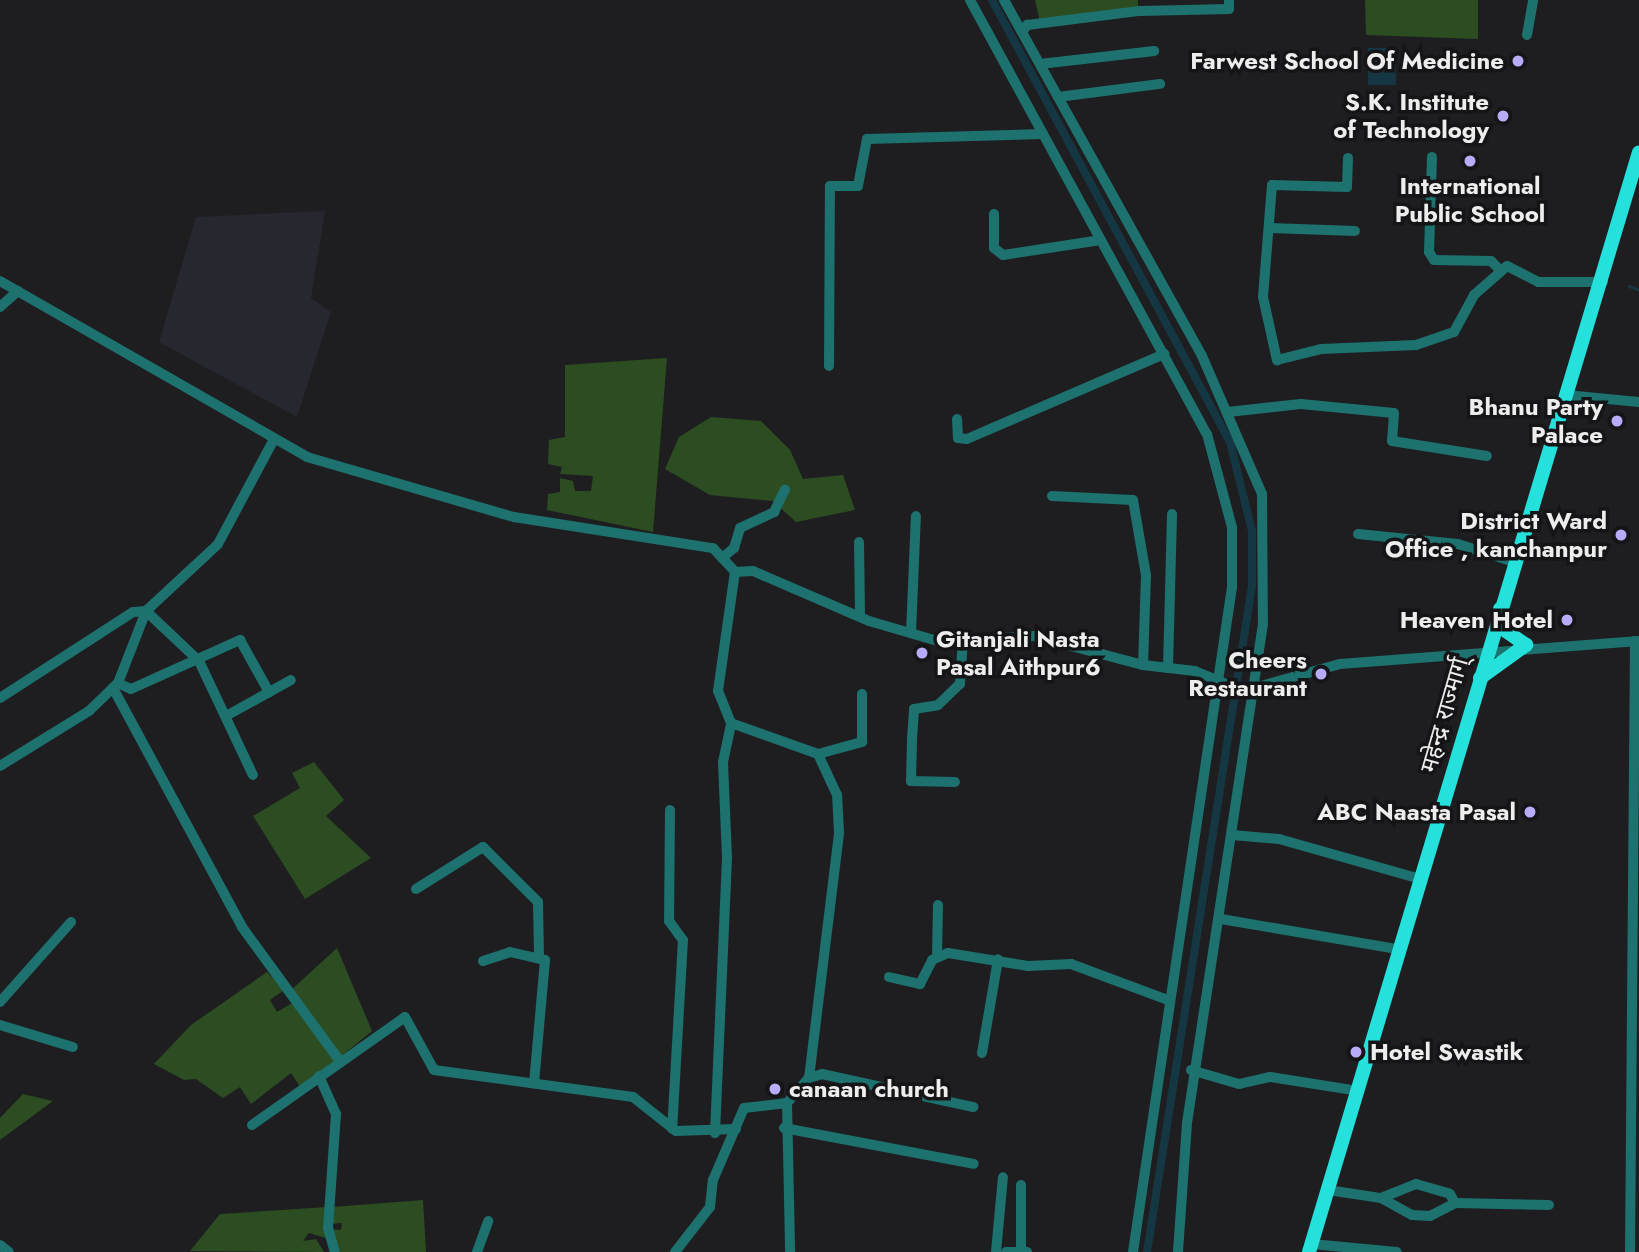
<!DOCTYPE html>
<html>
<head>
<meta charset="utf-8">
<style>
	body { margin:0 }
	#map { position:relative; width:1639px; height:1252px; overflow:hidden; background:#1e1e20; font-family:Jost,"Noto Sans Devanagari",sans-serif }
	div>[style] { position:absolute }
	.built>* { inset:0; background:#26272f }
	.green>* { inset:0; background:#2b4d21 }
	.water>* { inset:0; background:#153743 }
	.stream>* { height:2.5px; margin:-1.25px; padding:0 1.25px; transform-origin:1.25px; border-radius:1.25px; background:#153743 }
	.canal>* { height:8px; margin:-4px; padding:0 4px; transform-origin:4px; border-radius:4px; background:#153743 }
	.minor>* { height:10px; margin:-5px; padding:0 5px; transform-origin:5px; border-radius:5px; background:#1d716e }
	.highway>* { height:14px; margin:-7px; padding:0 7px; transform-origin:7px; border-radius:7px; background:#24e1db }
	.dots>* { width:19px; height:19px; translate:-50% -50%; box-sizing:border-box; border:4px solid #151517; border-radius:50% }
	span { translate:-50% -50%; white-space:nowrap; text-align:center; line-height:1.15; -webkit-text-stroke:7px #151517; paint-order:stroke }
	.poi-label { font-size:24px; color:#ededee; font-weight:700 }
	.right { translate:-100% -50%; text-align:right }
	.left { translate:0 -50%; text-align:left }
	.street-label { font-size:24px; color:#ededee }
</style>
</head>
<body>
<div id="map">
	<div class="built">
		<i style="clip-path:polygon(325px 211px,311px 298px,331px 312px,297px 417px,159px 342px,196px 217px)"></i>
	</div>
	<div class="green">
		<i style="clip-path:polygon(1035px 0,1138px 0,1138px 9px,1040px 22px)"></i>
		<i style="clip-path:polygon(1365px 0,1478px 0,1478px 39px,1366px 35px)"></i>
		<i style="clip-path:polygon(667px 358px,653px 532px,547px 510px,548px 494px,560px 492px,560px 478px,573px 481px,575px 491px,591px 491px,593px 476px,560px 474px,562px 467px,548px 464px,549px 440px,565px 437px,565px 365px)"></i>
		<i style="clip-path:polygon(711px 417px,761px 421px,790px 450px,803px 479px,843px 475px,855px 510px,796px 522px,773px 501px,710px 495px,665px 469px,679px 437px)"></i>
		<i style="clip-path:polygon(314px 762px,344px 800px,326px 816px,371px 858px,305px 899px,253px 816px,300px 788px,292px 773px)"></i>
		<i style="clip-path:polygon(337px 948px,372px 1031px,339px 1058px,290px 991px)"></i>
		<i style="clip-path:polygon(267px 972px,284px 990px,270px 1000px,277px 1012px,294px 1002px,338px 1060px,301px 1088px,291px 1073px,251px 1104px,240px 1087px,223px 1098px,196px 1079px,184px 1080px,154px 1064px,191px 1025px)"></i>
		<i style="clip-path:polygon(23px 1094px,53px 1101px,0 1140px,0 1118px)"></i>
		<i style="clip-path:polygon(423px 1200px,426px 1252px,339px 1252px,330px 1229px,341px 1230px,342px 1223px,330px 1224px,333px 1207px)"></i>
		<i style="clip-path:polygon(328px 1207px,326px 1238px,309px 1233px,303px 1241px,316px 1239px,324px 1252px,190px 1251px,220px 1214px)"></i>
	</div>
	<div class="water">
		<i style="clip-path:polygon(1368px 48px,1395px 48px,1396px 85px,1368px 85px)"></i>
	</div>
	<div class="stream">
		<i style="left:1629px;top:286px;width:11px;rotate:22deg"></i>
	</div>
	<div class="canal">
		<i style="left:992px;top:0;width:502px;rotate:61.7deg"></i>
		<i style="left:1230px;top:442px;width:92px;rotate:76.1deg"></i>
		<i style="left:1252px;top:531px;width:55px;rotate:90deg"></i>
		<i style="left:1252px;top:586px;width:674px;rotate:98.96deg"></i>
	</div>
	<div class="minor">
		<i style="left:970px;top:0;width:494px;rotate:61.4deg"></i>
		<i style="left:1207px;top:434px;width:96px;rotate:75deg"></i>
		<i style="left:1232px;top:527px;width:60px;rotate:90deg"></i>
		<i style="left:1232px;top:587px;width:672px;rotate:98.47deg"></i>
		<i style="left:1004px;top:0;width:407px;rotate:60.9deg"></i>
		<i style="left:1202px;top:356px;width:150px;rotate:66.5deg"></i>
		<i style="left:1262px;top:494px;width:130px;rotate:89.6deg"></i>
		<i style="left:1263px;top:624px;width:505px;rotate:98.66deg"></i>
		<i style="left:1187px;top:1123px;width:129px;rotate:94deg"></i>
		<i style="left:1022px;top:32px;width:9px;rotate:-54deg"></i>
		<i style="left:1027px;top:25px;width:114px;rotate:-7.1deg"></i>
		<i style="left:1140px;top:11px;width:89px;rotate:-1.3deg"></i>
		<i style="left:1229px;top:9px;width:9px;rotate:-90deg"></i>
		<i style="left:1527px;top:35px;width:36px;rotate:-80deg"></i>
		<i style="left:1040px;top:64px;width:115px;rotate:-6.5deg"></i>
		<i style="left:1058px;top:97px;width:103px;rotate:-7.3deg"></i>
		<i style="left:1432px;top:157px;width:95px;rotate:91.8deg"></i>
		<i style="left:1429px;top:252px;width:9px;rotate:58deg"></i>
		<i style="left:1434px;top:260px;width:57px;rotate:1deg"></i>
		<i style="left:1491px;top:261px;width:11px;rotate:45deg"></i>
		<i style="left:1348px;top:158px;width:29px;rotate:92deg"></i>
		<i style="left:1347px;top:187px;width:75px;rotate:-178.5deg"></i>
		<i style="left:1272px;top:185px;width:112px;rotate:94.6deg"></i>
		<i style="left:1263px;top:297px;width:65px;rotate:77.5deg"></i>
		<i style="left:1277px;top:360px;width:45px;rotate:-14deg"></i>
		<i style="left:1321px;top:349px;width:95px;rotate:-2.4deg"></i>
		<i style="left:1416px;top:345px;width:40px;rotate:-18.9deg"></i>
		<i style="left:1454px;top:332px;width:42px;rotate:-61.6deg"></i>
		<i style="left:1474px;top:295px;width:44px;rotate:-41.3deg"></i>
		<i style="left:1507px;top:266px;width:35px;rotate:27deg"></i>
		<i style="left:1538px;top:282px;width:65px"></i>
		<i style="left:994px;top:214px;width:34px;rotate:90deg"></i>
		<i style="left:994px;top:248px;width:11px;rotate:38deg"></i>
		<i style="left:1003px;top:255px;width:99px;rotate:-8.7deg"></i>
		<i style="left:1270px;top:228px;width:85px;rotate:2deg"></i>
		<i style="left:0;top:281px;width:354px;rotate:29.8deg"></i>
		<i style="left:307px;top:457px;width:216px;rotate:16.2deg"></i>
		<i style="left:514px;top:517px;width:201px;rotate:8.9deg"></i>
		<i style="left:713px;top:548px;width:33px;rotate:47deg"></i>
		<i style="left:735px;top:572px;width:18px;rotate:-3deg"></i>
		<i style="left:753px;top:571px;width:126px;rotate:23.3deg"></i>
		<i style="left:869px;top:621px;width:75px;rotate:16.3deg"></i>
		<i style="left:941px;top:642px;width:93px;rotate:-3.7deg"></i>
		<i style="left:1034px;top:636px;width:113px;rotate:14.9deg"></i>
		<i style="left:1143px;top:665px;width:52px;rotate:6.6deg"></i>
		<i style="left:1195px;top:671px;width:52px;rotate:22.6deg"></i>
		<i style="left:1243px;top:691px;width:101px;rotate:-15.6deg"></i>
		<i style="left:1340px;top:664px;width:300px;rotate:-4.4deg"></i>
		<i style="left:0;top:307px;width:24px;rotate:-42deg"></i>
		<i style="left:829px;top:366px;width:180px;rotate:-89.7deg"></i>
		<i style="left:830px;top:186px;width:28px"></i>
		<i style="left:858px;top:186px;width:48px;rotate:-79.2deg"></i>
		<i style="left:867px;top:139px;width:176px;rotate:-1.6deg"></i>
		<i style="left:1566px;top:395px;width:73px;rotate:5.5deg"></i>
		<i style="left:1228px;top:412px;width:73px;rotate:-6.3deg"></i>
		<i style="left:1301px;top:404px;width:93px;rotate:5.5deg"></i>
		<i style="left:1394px;top:413px;width:28px;rotate:94deg"></i>
		<i style="left:1392px;top:441px;width:96px;rotate:9deg"></i>
		<i style="left:957px;top:419px;width:19px;rotate:87deg"></i>
		<i style="left:958px;top:438px;width:9px;rotate:6deg"></i>
		<i style="left:967px;top:439px;width:215px;rotate:-23.3deg"></i>
		<i style="left:1052px;top:496px;width:81px;rotate:2.8deg"></i>
		<i style="left:1133px;top:500px;width:76px;rotate:80.2deg"></i>
		<i style="left:1146px;top:575px;width:90px;rotate:91.9deg"></i>
		<i style="left:1358px;top:534px;width:100px;rotate:5.7deg"></i>
		<i style="left:1458px;top:544px;width:59px;rotate:17.8deg"></i>
		<i style="left:859px;top:542px;width:75px;rotate:89.2deg"></i>
		<i style="left:722px;top:558px;width:16px;rotate:-40deg"></i>
		<i style="left:734px;top:548px;width:21px;rotate:-73deg"></i>
		<i style="left:740px;top:528px;width:38px;rotate:-25deg"></i>
		<i style="left:774px;top:512px;width:25px;rotate:-64deg"></i>
		<i style="left:911px;top:633px;width:117px;rotate:-87.6deg"></i>
		<i style="left:1168px;top:668px;width:154px;rotate:-88.5deg"></i>
		<i style="left:118px;top:683px;width:14px;rotate:25deg"></i>
		<i style="left:131px;top:689px;width:120px;rotate:-24.2deg"></i>
		<i style="left:240px;top:640px;width:60px;rotate:60.9deg"></i>
		<i style="left:113px;top:688px;width:272px;rotate:61.6deg"></i>
		<i style="left:242px;top:927px;width:165px;rotate:53.9deg"></i>
		<i style="left:0;top:698px;width:158px;rotate:-32.9deg"></i>
		<i style="left:133px;top:612px;width:13px;rotate:-4deg"></i>
		<i style="left:146px;top:611px;width:73px;rotate:43.3deg"></i>
		<i style="left:199px;top:661px;width:126px;rotate:64.7deg"></i>
		<i style="left:226px;top:716px;width:74px;rotate:-29deg"></i>
		<i style="left:818px;top:754px;width:46px;rotate:-15.3deg"></i>
		<i style="left:862px;top:742px;width:48px;rotate:-90deg"></i>
		<i style="left:0;top:766px;width:105px;rotate:-31.7deg"></i>
		<i style="left:89px;top:711px;width:40px;rotate:-44deg"></i>
		<i style="left:118px;top:683px;width:77px;rotate:-68.7deg"></i>
		<i style="left:146px;top:611px;width:98px;rotate:-42.9deg"></i>
		<i style="left:218px;top:544px;width:117px;rotate:-61.9deg"></i>
		<i style="left:955px;top:782px;width:44px;rotate:-178.7deg"></i>
		<i style="left:911px;top:781px;width:42px;rotate:-88.6deg"></i>
		<i style="left:912px;top:739px;width:30px;rotate:-86deg"></i>
		<i style="left:914px;top:709px;width:24px;rotate:-9deg"></i>
		<i style="left:938px;top:705px;width:30px;rotate:-44deg"></i>
		<i style="left:960px;top:684px;width:45px;rotate:-86.2deg"></i>
		<i style="left:670px;top:810px;width:111px;rotate:90.5deg"></i>
		<i style="left:669px;top:921px;width:24px;rotate:54deg"></i>
		<i style="left:683px;top:940px;width:189px;rotate:93.3deg"></i>
		<i style="left:1232px;top:835px;width:47px;rotate:4.9deg"></i>
		<i style="left:1279px;top:839px;width:147px;rotate:15.8deg"></i>
		<i style="left:416px;top:889px;width:79px;rotate:-32.1deg"></i>
		<i style="left:483px;top:847px;width:78px;rotate:45deg"></i>
		<i style="left:538px;top:902px;width:51px;rotate:88.9deg"></i>
		<i style="left:1221px;top:919px;width:179px;rotate:9.7deg"></i>
		<i style="left:937px;top:957px;width:52px;rotate:-88.9deg"></i>
		<i style="left:483px;top:961px;width:28px;rotate:-18deg"></i>
		<i style="left:510px;top:952px;width:36px;rotate:13deg"></i>
		<i style="left:545px;top:960px;width:124px;rotate:95.1deg"></i>
		<i style="left:889px;top:977px;width:32px;rotate:13deg"></i>
		<i style="left:920px;top:984px;width:27px;rotate:-63deg"></i>
		<i style="left:932px;top:960px;width:17px;rotate:-24deg"></i>
		<i style="left:948px;top:953px;width:81px;rotate:9.2deg"></i>
		<i style="left:1028px;top:966px;width:43px;rotate:-2.7deg"></i>
		<i style="left:1071px;top:964px;width:103px;rotate:20.4deg"></i>
		<i style="left:0;top:1002px;width:107px;rotate:-48.4deg"></i>
		<i style="left:0;top:1025px;width:76px;rotate:16.8deg"></i>
		<i style="left:982px;top:1053px;width:95px;rotate:-80.3deg"></i>
		<i style="left:1191px;top:1070px;width:50px;rotate:16.3deg"></i>
		<i style="left:1239px;top:1084px;width:32px;rotate:-13deg"></i>
		<i style="left:1270px;top:1077px;width:89px;rotate:9deg"></i>
		<i style="left:319px;top:1076px;width:42px;rotate:65.9deg"></i>
		<i style="left:336px;top:1114px;width:114px;rotate:94deg"></i>
		<i style="left:328px;top:1228px;width:25px;rotate:74deg"></i>
		<i style="left:809px;top:1078px;width:14px;rotate:-17deg"></i>
		<i style="left:822px;top:1074px;width:155px;rotate:12.3deg"></i>
		<i style="left:787px;top:1103px;width:149px;rotate:88.8deg"></i>
		<i style="left:252px;top:1125px;width:187px;rotate:-35.2deg"></i>
		<i style="left:405px;top:1017px;width:60px;rotate:61.3deg"></i>
		<i style="left:434px;top:1070px;width:201px;rotate:7.7deg"></i>
		<i style="left:633px;top:1097px;width:55px;rotate:38.3deg"></i>
		<i style="left:676px;top:1131px;width:60px;rotate:-1.9deg"></i>
		<i style="left:784px;top:1128px;width:193px;rotate:10.7deg"></i>
		<i style="left:715px;top:1133px;width:275px;rotate:-87.5deg"></i>
		<i style="left:727px;top:858px;width:96px;rotate:-92.4deg"></i>
		<i style="left:723px;top:762px;width:40px;rotate:-78deg"></i>
		<i style="left:1021px;top:1185px;width:66px;rotate:90deg"></i>
		<i style="left:1328px;top:1190px;width:54px;rotate:8.6deg"></i>
		<i style="left:1381px;top:1198px;width:35px;rotate:29deg"></i>
		<i style="left:1412px;top:1215px;width:18px;rotate:3deg"></i>
		<i style="left:1430px;top:1216px;width:28px;rotate:-27deg"></i>
		<i style="left:1455px;top:1203px;width:94px;rotate:1.2deg"></i>
		<i style="left:1381px;top:1198px;width:38px;rotate:-22deg"></i>
		<i style="left:1416px;top:1184px;width:35px;rotate:16deg"></i>
		<i style="left:1450px;top:1194px;width:10px;rotate:61deg"></i>
		<i style="left:1312px;top:1244px;width:85px;rotate:5.4deg"></i>
		<i style="left:0;top:1245px;width:11px;rotate:38deg"></i>
		<i style="left:477px;top:1252px;width:33px;rotate:-70deg"></i>
		<i style="left:675px;top:1252px;width:57px;rotate:-52.1deg"></i>
		<i style="left:710px;top:1207px;width:27px;rotate:-84deg"></i>
		<i style="left:713px;top:1180px;width:78px;rotate:-66.7deg"></i>
		<i style="left:744px;top:1108px;width:43px;rotate:-6.6deg"></i>
		<i style="left:787px;top:1103px;width:33px;rotate:-49deg"></i>
		<i style="left:809px;top:1078px;width:248px;rotate:-83deg"></i>
		<i style="left:839px;top:832px;width:37px;rotate:-93deg"></i>
		<i style="left:837px;top:795px;width:45px;rotate:-114.9deg"></i>
		<i style="left:818px;top:754px;width:92px;rotate:-160.4deg"></i>
		<i style="left:731px;top:723px;width:35px;rotate:-112deg"></i>
		<i style="left:718px;top:691px;width:120px;rotate:-81.9deg"></i>
		<i style="left:996px;top:1252px;width:75px;rotate:-84.7deg"></i>
		<i style="left:1006px;top:1252px;width:21px"></i>
		<i style="left:1630px;top:1252px;width:611px;rotate:-89.53deg"></i>
	</div>
	<div class="highway">
		<i style="left:1480px;top:678px;width:57px;rotate:-35.7deg"></i>
		<i style="left:1526px;top:645px;width:24px;rotate:-145deg"></i>
		<i style="left:1506px;top:631px;width:23px;rotate:-105deg"></i>
		<i style="left:1309px;top:1252px;width:1148px;rotate:-73.3deg"></i>
	</div>
	<div class="dots">
		<i style="left:1518px;top:61px;background:#b8abf7"></i>
		<i style="left:1503px;top:116px;background:#b8abf7"></i>
		<i style="left:1470px;top:161px;background:#b8abf7"></i>
		<i style="left:1617px;top:421px;background:#b8abf7"></i>
		<i style="left:1621px;top:535px;background:#b8abf7"></i>
		<i style="left:1567px;top:620px;background:#b8abf7"></i>
		<i style="left:922px;top:653px;background:#b8abf7"></i>
		<i style="left:1321px;top:674px;background:#b8abf7"></i>
		<i style="left:1530px;top:812px;background:#b8abf7"></i>
		<i style="left:1356px;top:1052px;background:#b8abf7"></i>
		<i style="left:775px;top:1089px;background:#b8abf7"></i>
	</div>
	<div class="poi-label">
		<span class="right" style="left:1504px;top:61px">Farwest School Of Medicine</span>
		<span class="right" style="left:1489px;top:116px">S.K. Institute<br>of Technology</span>
		<span style="left:1470px;top:200px">International<br>Public School</span>
		<span class="right" style="left:1603px;top:421px">Bhanu Party<br>Palace</span>
		<span class="right" style="left:1607px;top:535px">District Ward<br>Office , kanchanpur</span>
		<span class="right" style="left:1553px;top:620px">Heaven Hotel</span>
		<span class="left" style="left:936px;top:653px">Gitanjali Nasta<br>Pasal Aithpur6</span>
		<span class="right" style="left:1307px;top:674px">Cheers<br>Restaurant</span>
		<span class="right" style="left:1516px;top:812px">ABC Naasta Pasal</span>
		<span class="left" style="left:1370px;top:1052px">Hotel Swastik</span>
		<span class="left" style="left:789px;top:1089px">canaan church</span>
	</div>
	<div class="street-label">
		<span style="left:1444px;top:715px;rotate:-74deg">महेन्द्र राज्मार्ग्</span>
	</div>
</div>
</body>
</html>
